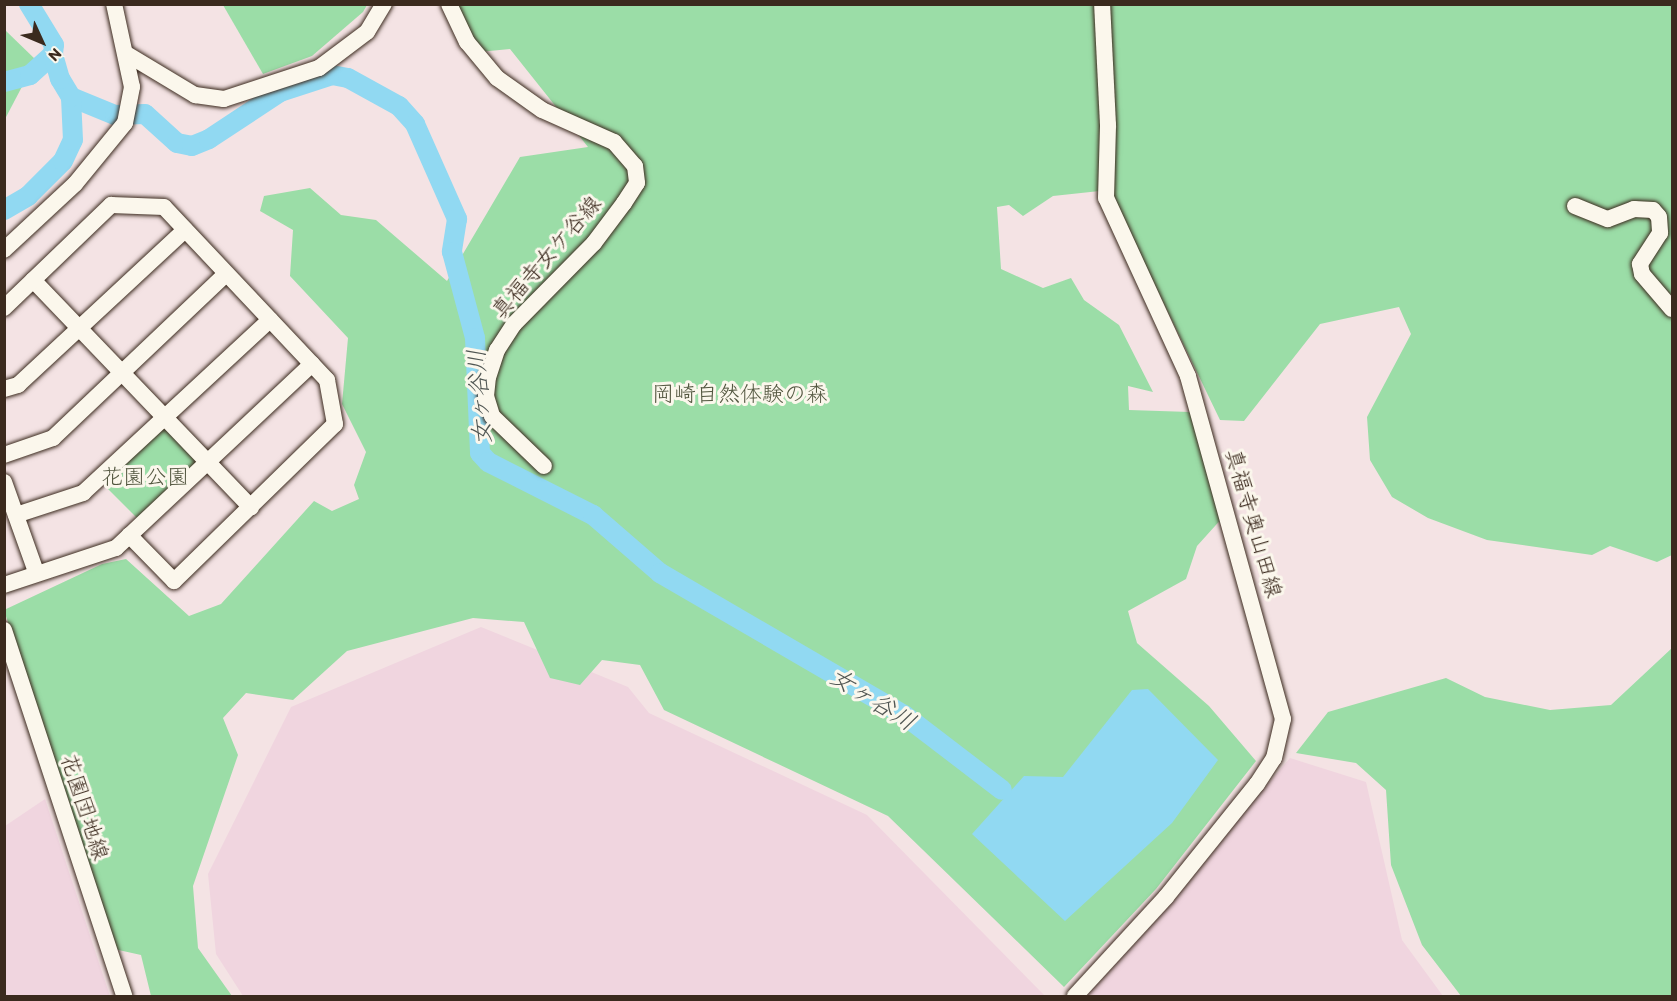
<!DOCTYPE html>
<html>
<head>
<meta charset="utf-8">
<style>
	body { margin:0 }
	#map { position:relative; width:1677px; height:1001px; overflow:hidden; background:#f4e3e4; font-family:Itim,"Klee One",sans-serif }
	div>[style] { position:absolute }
	.built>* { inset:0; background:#f0d5df }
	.green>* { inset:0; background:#9bdda7 }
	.water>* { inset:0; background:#91d9f2 }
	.river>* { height:20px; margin:-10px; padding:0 10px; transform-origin:10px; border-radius:10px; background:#91d9f2 }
	.roads { filter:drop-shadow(0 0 2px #3b2a1e) drop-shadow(0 0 2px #3b2a1e) }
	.minor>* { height:16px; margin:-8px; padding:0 8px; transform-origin:8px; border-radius:8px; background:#fbf7ec }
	span { translate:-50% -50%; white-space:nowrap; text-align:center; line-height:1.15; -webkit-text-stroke:6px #fbf7ec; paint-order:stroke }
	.street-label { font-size:22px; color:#3b2a1e }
	.park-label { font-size:22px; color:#535740 }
	.water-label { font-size:24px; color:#505653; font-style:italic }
	.frame { position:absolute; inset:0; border:6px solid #3b2a1e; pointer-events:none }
	.north { position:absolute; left:12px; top:12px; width:60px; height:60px; -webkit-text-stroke:4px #fbf7ec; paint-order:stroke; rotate:134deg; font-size:16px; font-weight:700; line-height:24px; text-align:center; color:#3b2a1e }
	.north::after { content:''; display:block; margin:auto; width:21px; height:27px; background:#3b2a1e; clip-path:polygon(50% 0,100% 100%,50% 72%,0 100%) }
</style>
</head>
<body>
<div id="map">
	<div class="built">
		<i style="clip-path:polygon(481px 627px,628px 687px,649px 713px,867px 815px,1045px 996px,243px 996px,216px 954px,208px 874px,291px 707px)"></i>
		<i style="clip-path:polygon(1290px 758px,1366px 782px,1402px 940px,1443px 996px,1086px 996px)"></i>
		<i style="clip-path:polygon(45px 799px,110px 996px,5px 996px,5px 826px)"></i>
	</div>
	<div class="green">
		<i style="clip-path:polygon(223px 5px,367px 5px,363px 12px,312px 56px,263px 74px)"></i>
		<i style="clip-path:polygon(456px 5px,1672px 5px,1672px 555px,1657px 562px,1610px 546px,1592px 555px,1487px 540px,1428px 518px,1392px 497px,1370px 460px,1367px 417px,1411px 334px,1399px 307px,1320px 324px,1244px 421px,1220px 420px,1109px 190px,1053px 196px,1023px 216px,1009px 205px,997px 207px,1001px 269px,1043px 288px,1071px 278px,1084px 300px,1119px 325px,1153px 392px,1128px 386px,1129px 410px,1190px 412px,1224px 516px,1197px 546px,1186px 579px,1128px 611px,1137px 643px,1209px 706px,1256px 761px,1156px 889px,1064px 987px,888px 816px,664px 710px,640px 665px,602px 660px,580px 685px,550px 678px,524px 622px,473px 618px,347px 651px,293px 700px,246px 693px,223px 718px,238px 755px,193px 886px,198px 948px,232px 996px,151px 996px,141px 955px,114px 949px,4px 610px,102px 564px,126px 559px,189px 616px,221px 604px,314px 501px,332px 511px,359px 499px,354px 485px,366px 452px,342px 404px,348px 338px,290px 276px,293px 230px,260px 211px,264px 196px,310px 188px,341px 215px,376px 220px,447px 281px,520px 157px,588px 147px,510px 49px,479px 52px)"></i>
		<i style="clip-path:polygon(5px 30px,36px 60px,5px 119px)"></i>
		<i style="clip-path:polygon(162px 422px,201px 463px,140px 521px,100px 481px)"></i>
		<i style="clip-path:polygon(1672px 648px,1672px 996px,1461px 996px,1422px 945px,1391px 865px,1386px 790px,1356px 763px,1296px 753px,1328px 712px,1446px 678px,1485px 697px,1550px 710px,1611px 705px)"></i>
	</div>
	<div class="water">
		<i style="clip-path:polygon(1148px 689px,1218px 760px,1172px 823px,1065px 921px,972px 834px,1024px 776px,1063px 777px,1132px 690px)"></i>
	</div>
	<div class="river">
		<i style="left:4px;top:82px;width:27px;rotate:-15deg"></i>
		<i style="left:30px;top:75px;width:31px;rotate:-42deg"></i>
		<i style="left:53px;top:54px;width:9px;rotate:-84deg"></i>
		<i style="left:54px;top:45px;width:48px;rotate:-121.4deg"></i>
		<i style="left:71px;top:97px;width:48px;rotate:22.2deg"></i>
		<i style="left:115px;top:115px;width:30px;rotate:-2deg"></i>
		<i style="left:145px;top:114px;width:43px;rotate:42.2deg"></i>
		<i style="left:177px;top:143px;width:15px;rotate:11deg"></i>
		<i style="left:192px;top:146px;width:18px;rotate:-22deg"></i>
		<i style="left:209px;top:139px;width:85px;rotate:-33.5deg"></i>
		<i style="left:280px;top:92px;width:55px;rotate:-18.1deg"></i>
		<i style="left:332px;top:75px;width:16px;rotate:11deg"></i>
		<i style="left:348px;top:78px;width:58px;rotate:28.8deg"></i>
		<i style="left:399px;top:106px;width:24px;rotate:48deg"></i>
		<i style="left:415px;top:124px;width:104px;rotate:66.1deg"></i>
		<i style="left:457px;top:219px;width:33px;rotate:99deg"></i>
		<i style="left:452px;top:252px;width:89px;rotate:75deg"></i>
		<i style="left:475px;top:338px;width:115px;rotate:87.5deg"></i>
		<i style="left:480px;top:453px;width:12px;rotate:48deg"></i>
		<i style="left:488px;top:462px;width:118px;rotate:26.8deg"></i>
		<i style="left:593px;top:515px;width:89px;rotate:40.9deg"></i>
		<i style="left:660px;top:573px;width:282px;rotate:30.2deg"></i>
		<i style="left:904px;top:715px;width:123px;rotate:37.4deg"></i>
		<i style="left:4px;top:210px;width:28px;rotate:-30deg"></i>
		<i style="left:28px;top:196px;width:49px;rotate:-45deg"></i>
		<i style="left:63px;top:161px;width:23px;rotate:-65deg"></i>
		<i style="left:73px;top:140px;width:43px;rotate:-92.7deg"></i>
		<i style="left:71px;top:97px;width:21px;rotate:-121deg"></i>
		<i style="left:60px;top:79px;width:26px;rotate:-106deg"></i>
	</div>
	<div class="roads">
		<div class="minor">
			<i style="left:449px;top:4px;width:42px;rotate:64.7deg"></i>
			<i style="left:467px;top:42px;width:47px;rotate:50.2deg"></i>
			<i style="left:497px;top:78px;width:55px;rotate:35.4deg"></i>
			<i style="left:542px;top:110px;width:79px;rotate:24deg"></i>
			<i style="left:614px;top:142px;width:32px;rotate:49deg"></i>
			<i style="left:635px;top:166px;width:17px;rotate:83deg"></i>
			<i style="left:637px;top:183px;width:24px;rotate:123deg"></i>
			<i style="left:624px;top:203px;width:50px;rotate:126.9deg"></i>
			<i style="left:594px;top:243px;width:114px;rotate:134.6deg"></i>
			<i style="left:514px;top:324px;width:31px;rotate:123deg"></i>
			<i style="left:497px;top:350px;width:28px;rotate:108deg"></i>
			<i style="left:488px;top:377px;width:19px;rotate:96deg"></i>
			<i style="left:486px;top:396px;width:21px;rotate:73deg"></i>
			<i style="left:492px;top:416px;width:72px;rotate:43.9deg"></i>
			<i style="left:125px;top:53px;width:82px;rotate:31deg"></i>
			<i style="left:195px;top:95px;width:29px;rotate:8deg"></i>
			<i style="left:224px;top:99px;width:100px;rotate:-18.1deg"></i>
			<i style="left:319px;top:68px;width:60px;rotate:-36.9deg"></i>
			<i style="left:367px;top:32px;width:33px;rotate:-59deg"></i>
			<i style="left:1575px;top:206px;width:35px;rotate:22deg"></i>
			<i style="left:1608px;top:219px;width:28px;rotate:-21deg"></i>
			<i style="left:1634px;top:209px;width:19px;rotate:3deg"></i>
			<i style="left:1653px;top:210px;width:9px;rotate:49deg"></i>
			<i style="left:1659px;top:217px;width:16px;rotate:86deg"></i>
			<i style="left:1660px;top:233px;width:37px;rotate:123deg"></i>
			<i style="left:1640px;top:264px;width:10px;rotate:79deg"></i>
			<i style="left:1642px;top:274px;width:46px;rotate:49.4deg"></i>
			<i style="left:4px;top:250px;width:97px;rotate:-42.9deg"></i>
			<i style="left:75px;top:184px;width:79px;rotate:-50.7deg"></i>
			<i style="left:125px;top:123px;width:37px;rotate:-79deg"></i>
			<i style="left:132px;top:87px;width:85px;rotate:-102.2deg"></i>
			<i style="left:33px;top:280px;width:315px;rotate:46.2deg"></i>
			<i style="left:4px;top:308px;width:149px;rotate:-43.9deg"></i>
			<i style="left:111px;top:205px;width:53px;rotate:2.2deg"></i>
			<i style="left:164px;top:207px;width:238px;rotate:46.7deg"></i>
			<i style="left:327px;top:380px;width:45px;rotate:79.7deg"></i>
			<i style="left:335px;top:424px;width:225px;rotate:135.7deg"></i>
			<i style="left:174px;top:581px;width:64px;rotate:-134.4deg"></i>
			<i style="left:4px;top:389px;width:15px;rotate:-16deg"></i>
			<i style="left:18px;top:385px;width:228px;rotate:-42.9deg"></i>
			<i style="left:4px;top:455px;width:52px;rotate:-19.1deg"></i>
			<i style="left:53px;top:438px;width:237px;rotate:-43.5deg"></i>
			<i style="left:4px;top:482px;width:96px;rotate:70.4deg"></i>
			<i style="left:16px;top:515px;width:71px;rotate:-18.2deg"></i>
			<i style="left:83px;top:493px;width:255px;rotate:-42.8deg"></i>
			<i style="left:4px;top:585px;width:118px;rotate:-18.3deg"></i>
			<i style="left:116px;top:548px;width:269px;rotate:-43.2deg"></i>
			<i style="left:4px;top:630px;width:385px;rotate:71.8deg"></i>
			<i style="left:1075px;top:996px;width:134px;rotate:-47.4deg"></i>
			<i style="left:1166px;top:897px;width:145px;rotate:-51.2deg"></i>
			<i style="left:1257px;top:784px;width:31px;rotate:-57deg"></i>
			<i style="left:1274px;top:758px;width:40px;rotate:-77deg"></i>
			<i style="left:1283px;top:719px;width:356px;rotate:-105.5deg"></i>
			<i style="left:1188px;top:376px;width:196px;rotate:-114.7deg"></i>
			<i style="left:1106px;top:198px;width:73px;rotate:-88.4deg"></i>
			<i style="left:1108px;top:125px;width:121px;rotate:-92.8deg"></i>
		</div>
	</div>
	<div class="street-label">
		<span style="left:546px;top:257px;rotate:-49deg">真福寺女ケ谷線</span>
		<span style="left:1254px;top:523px;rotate:74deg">真福寺奥山田線</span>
		<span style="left:85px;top:807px;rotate:72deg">花園団地線</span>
	</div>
	<div class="park-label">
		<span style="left:740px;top:394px">岡崎自然体験の森</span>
		<span style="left:145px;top:477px">花園公園</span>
	</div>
	<div class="water-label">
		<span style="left:479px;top:397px;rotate:-94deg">女ヶ谷川</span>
		<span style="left:873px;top:699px;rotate:32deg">女ヶ谷川</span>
	</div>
	<div class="frame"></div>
	<div class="north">N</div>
</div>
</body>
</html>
